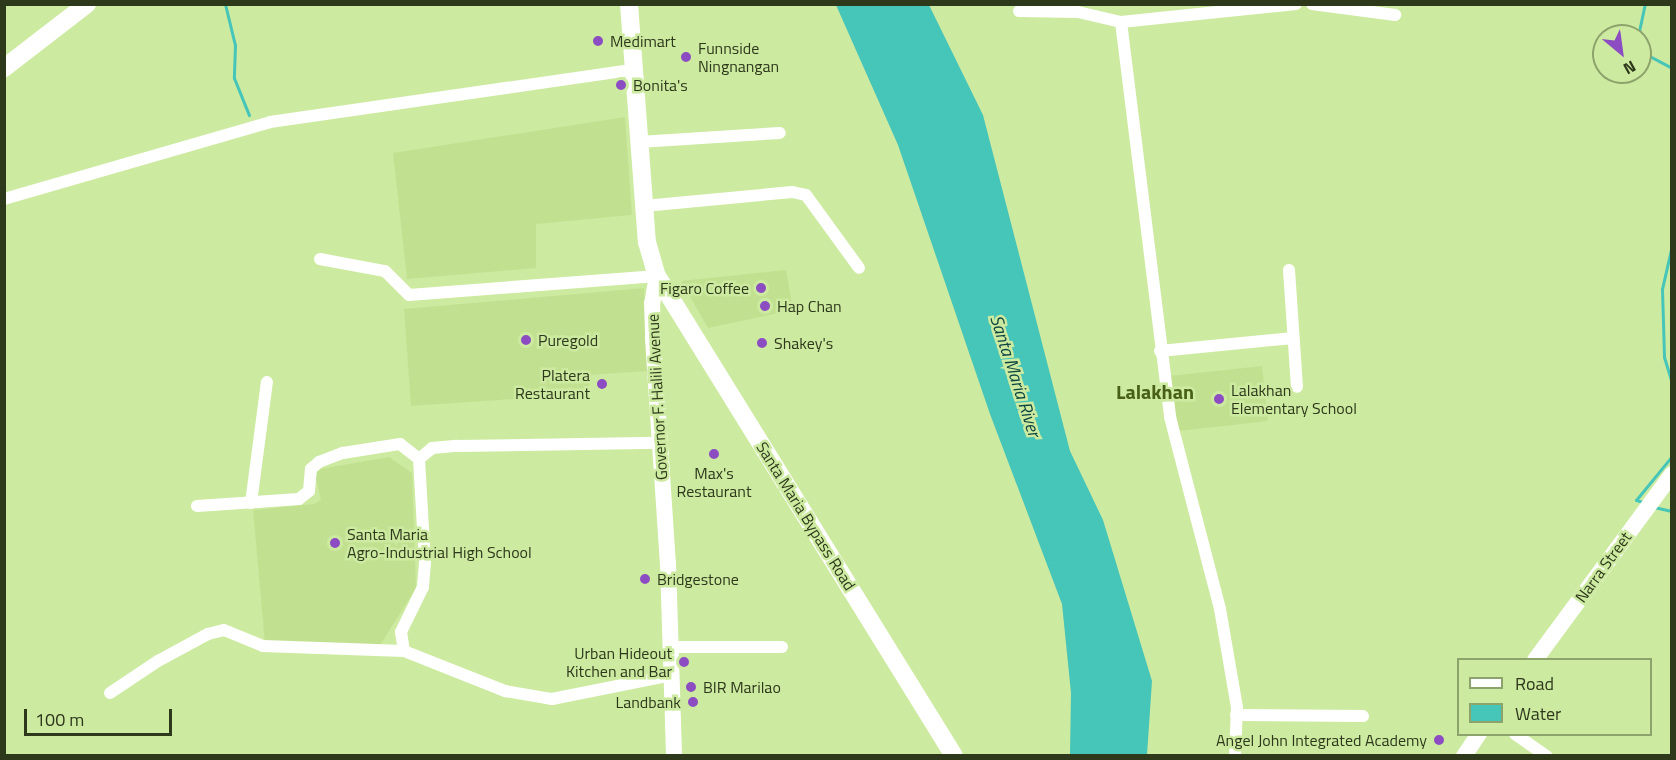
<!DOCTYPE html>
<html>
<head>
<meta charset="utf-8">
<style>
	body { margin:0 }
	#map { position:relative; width:1676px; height:760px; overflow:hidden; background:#cdeaa1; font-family:"Titillium Web",sans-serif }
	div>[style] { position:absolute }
	.built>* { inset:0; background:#c2e190 }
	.water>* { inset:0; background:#46c5b9 }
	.stream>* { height:3px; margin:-1.5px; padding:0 1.5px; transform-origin:1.5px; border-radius:1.5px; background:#46c5b9 }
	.street>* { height:12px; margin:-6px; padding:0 6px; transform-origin:6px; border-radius:6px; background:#fff }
	.secondary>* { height:16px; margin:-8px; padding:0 8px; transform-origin:8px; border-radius:8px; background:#fff }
	.primary>* { height:18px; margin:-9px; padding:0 9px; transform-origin:9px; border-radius:9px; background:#fff }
	.dots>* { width:16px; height:16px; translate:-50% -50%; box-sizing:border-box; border:3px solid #cdeaa1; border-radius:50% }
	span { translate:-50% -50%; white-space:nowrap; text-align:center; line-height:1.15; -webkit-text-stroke:5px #cdeaa1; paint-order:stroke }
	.poi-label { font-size:16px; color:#2e391c }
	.left { translate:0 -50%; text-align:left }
	.right { translate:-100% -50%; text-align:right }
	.street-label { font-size:16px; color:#2e391c }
	.water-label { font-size:18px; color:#0d4641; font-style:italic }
	.quarter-label { font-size:20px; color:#485f17; font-weight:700 }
	.frame { position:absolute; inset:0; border:6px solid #2e391c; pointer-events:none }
	.legend { position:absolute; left:1457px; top:658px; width:195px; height:78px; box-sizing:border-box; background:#cdeaa1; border:2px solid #8da36c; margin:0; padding:8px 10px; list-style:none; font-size:18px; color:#2e391c }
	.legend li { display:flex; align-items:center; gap:12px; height:30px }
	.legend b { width:30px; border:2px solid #8da36c }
	.north { position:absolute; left:1592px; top:24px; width:60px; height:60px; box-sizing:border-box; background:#cdeaa1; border:2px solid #8da36c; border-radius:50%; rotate:151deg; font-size:16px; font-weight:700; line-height:24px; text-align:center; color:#2e391c }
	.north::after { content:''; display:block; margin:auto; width:21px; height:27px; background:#8c4dc2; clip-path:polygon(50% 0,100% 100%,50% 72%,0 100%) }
	.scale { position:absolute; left:24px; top:709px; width:148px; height:27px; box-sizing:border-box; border:3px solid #2e391c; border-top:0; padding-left:8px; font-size:18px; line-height:21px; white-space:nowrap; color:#2e391c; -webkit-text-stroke:4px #cdeaa1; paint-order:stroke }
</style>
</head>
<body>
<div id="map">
	<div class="built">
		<i style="clip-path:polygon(625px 117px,632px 215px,536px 224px,536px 268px,407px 279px,393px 153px)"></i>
		<i style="clip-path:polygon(786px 270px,793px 310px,708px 328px,681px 281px)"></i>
		<i style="clip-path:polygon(644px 288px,648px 371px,589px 375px,589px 394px,411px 406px,404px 309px)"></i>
		<i style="clip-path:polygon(1262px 366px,1268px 421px,1179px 431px,1169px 376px)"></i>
		<i style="clip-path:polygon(389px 457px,412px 473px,416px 588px,379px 647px,265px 644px,253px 510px,314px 504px,321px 500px,314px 470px)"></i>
	</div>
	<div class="water">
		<i style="clip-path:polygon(836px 5px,929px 5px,983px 115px,1070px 451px,1103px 520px,1152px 681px,1147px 755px,1070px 755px,1071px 693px,1062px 604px,990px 414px,898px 145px)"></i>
	</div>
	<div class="stream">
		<i style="left:225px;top:4px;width:42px;rotate:76.3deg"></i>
		<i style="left:235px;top:45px;width:33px;rotate:92deg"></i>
		<i style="left:234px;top:78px;width:40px;rotate:68deg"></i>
		<i style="left:1638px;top:36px;width:33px;rotate:-78deg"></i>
		<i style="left:1640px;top:51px;width:36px;rotate:28deg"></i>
		<i style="left:1672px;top:245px;width:45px;rotate:102.8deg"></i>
		<i style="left:1662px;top:289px;width:68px;rotate:88.3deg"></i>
		<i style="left:1664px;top:357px;width:28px;rotate:73deg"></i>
		<i style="left:1643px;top:502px;width:7px;rotate:-164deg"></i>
		<i style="left:1636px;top:500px;width:57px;rotate:-50.7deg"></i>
		<i style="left:1654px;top:507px;width:18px;rotate:13deg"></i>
	</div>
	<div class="street">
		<i style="left:1312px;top:4px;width:84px;rotate:7.5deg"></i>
		<i style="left:1019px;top:11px;width:59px;rotate:1deg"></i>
		<i style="left:1078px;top:12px;width:44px;rotate:13.1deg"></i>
		<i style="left:1121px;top:22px;width:176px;rotate:-5.9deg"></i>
		<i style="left:1121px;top:22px;width:398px;rotate:82.9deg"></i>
		<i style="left:1170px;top:417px;width:198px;rotate:75.4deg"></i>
		<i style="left:1220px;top:609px;width:99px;rotate:80.2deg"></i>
		<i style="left:1237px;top:707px;width:49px;rotate:92.3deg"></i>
		<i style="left:639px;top:142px;width:141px;rotate:-3.7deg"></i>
		<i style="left:4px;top:199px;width:277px;rotate:-16.1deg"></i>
		<i style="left:270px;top:122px;width:367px;rotate:-8.2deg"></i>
		<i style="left:644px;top:206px;width:149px;rotate:-5.4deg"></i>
		<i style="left:792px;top:192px;width:14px;rotate:12deg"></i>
		<i style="left:806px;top:195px;width:90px;rotate:54deg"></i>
		<i style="left:320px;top:259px;width:66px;rotate:10.5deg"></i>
		<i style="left:385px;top:271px;width:34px;rotate:45deg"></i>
		<i style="left:409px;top:295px;width:249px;rotate:-4.4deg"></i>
		<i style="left:1289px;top:270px;width:117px;rotate:86.1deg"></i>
		<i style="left:1160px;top:351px;width:134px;rotate:-5.6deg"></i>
		<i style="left:419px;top:459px;width:17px;rotate:-40deg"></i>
		<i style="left:432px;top:448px;width:25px;rotate:-5deg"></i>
		<i style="left:457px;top:446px;width:202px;rotate:-0.9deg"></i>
		<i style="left:251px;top:503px;width:122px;rotate:-82.5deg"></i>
		<i style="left:197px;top:506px;width:102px;rotate:-3.9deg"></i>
		<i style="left:299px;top:499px;width:13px;rotate:-39deg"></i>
		<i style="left:309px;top:491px;width:22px;rotate:-85deg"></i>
		<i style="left:311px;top:469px;width:11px;rotate:-41deg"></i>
		<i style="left:319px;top:462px;width:26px;rotate:-21deg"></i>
		<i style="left:343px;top:453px;width:58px;rotate:-9deg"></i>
		<i style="left:400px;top:444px;width:24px;rotate:38deg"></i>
		<i style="left:419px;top:459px;width:104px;rotate:86.7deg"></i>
		<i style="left:425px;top:563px;width:24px;rotate:95deg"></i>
		<i style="left:423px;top:587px;width:50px;rotate:116.1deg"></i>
		<i style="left:401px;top:632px;width:19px;rotate:81deg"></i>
		<i style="left:404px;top:651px;width:109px;rotate:21.6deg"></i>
		<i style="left:505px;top:691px;width:48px;rotate:9.7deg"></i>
		<i style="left:552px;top:699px;width:122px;rotate:-11.3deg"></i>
		<i style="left:672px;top:647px;width:110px"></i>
		<i style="left:110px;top:693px;width:58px;rotate:-33.7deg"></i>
		<i style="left:158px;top:661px;width:57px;rotate:-28.4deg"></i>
		<i style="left:208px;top:634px;width:16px;rotate:-14deg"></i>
		<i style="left:224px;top:630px;width:42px;rotate:22.3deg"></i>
		<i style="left:263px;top:646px;width:141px;rotate:2deg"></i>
		<i style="left:1236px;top:715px;width:127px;rotate:0.5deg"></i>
		<i style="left:1515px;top:734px;width:39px;rotate:35deg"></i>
	</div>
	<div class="secondary">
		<i style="left:657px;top:276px;width:27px;rotate:100deg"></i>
		<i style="left:652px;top:303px;width:36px;rotate:88deg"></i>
		<i style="left:653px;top:339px;width:225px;rotate:86.2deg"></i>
		<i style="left:668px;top:563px;width:193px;rotate:88.2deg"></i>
		<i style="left:1535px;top:660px;width:231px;rotate:-53.6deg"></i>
		<i style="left:1464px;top:756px;width:27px;rotate:-56deg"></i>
	</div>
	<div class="primary">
		<i style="left:629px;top:4px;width:239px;rotate:85.7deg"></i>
		<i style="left:647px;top:242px;width:35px;rotate:74deg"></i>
		<i style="left:657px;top:276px;width:564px;rotate:58.25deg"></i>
		<i style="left:4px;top:68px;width:105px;rotate:-37.6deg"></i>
	</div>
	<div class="dots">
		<i style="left:598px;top:41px;background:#8c4dc2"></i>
		<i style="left:686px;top:57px;background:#8c4dc2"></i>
		<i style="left:621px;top:85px;background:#8c4dc2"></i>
		<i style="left:761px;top:288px;background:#8c4dc2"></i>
		<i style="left:765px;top:306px;background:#8c4dc2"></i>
		<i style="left:526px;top:340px;background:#8c4dc2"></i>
		<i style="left:762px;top:343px;background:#8c4dc2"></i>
		<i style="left:602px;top:384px;background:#8c4dc2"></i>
		<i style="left:1219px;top:399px;background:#8c4dc2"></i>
		<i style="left:714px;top:454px;background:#8c4dc2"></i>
		<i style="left:335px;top:543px;background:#8c4dc2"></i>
		<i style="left:645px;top:579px;background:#8c4dc2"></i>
		<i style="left:684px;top:662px;background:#8c4dc2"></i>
		<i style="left:691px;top:687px;background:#8c4dc2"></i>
		<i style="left:693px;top:702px;background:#8c4dc2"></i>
		<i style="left:1439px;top:740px;background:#8c4dc2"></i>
	</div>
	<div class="poi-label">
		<span class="left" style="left:610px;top:41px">Medimart</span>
		<span class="left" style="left:698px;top:57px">Funnside<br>Ningnangan</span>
		<span class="left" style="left:633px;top:85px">Bonita's</span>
		<span class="right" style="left:749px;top:288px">Figaro Coffee</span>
		<span class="left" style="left:777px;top:306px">Hap Chan</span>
		<span class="left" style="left:538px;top:340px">Puregold</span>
		<span class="left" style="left:774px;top:343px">Shakey's</span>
		<span class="right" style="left:590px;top:384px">Platera<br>Restaurant</span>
		<span class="left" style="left:1231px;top:399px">Lalakhan<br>Elementary School</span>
		<span style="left:714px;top:482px">Max's<br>Restaurant</span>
		<span class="left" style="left:347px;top:543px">Santa Maria<br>Agro-Industrial High School</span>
		<span class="left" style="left:657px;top:579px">Bridgestone</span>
		<span class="right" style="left:672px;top:662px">Urban Hideout<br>Kitchen and Bar</span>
		<span class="left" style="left:703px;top:687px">BIR Marilao</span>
		<span class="right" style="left:681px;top:702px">Landbank</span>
		<span class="right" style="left:1427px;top:740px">Angel John Integrated Academy</span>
	</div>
	<div class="street-label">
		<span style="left:657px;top:397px;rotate:-93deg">Governor F. Halili Avenue</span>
		<span style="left:806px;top:516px;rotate:58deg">Santa Maria Bypass Road</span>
		<span style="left:1603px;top:567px;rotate:-54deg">Narra Street</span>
	</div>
	<div class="water-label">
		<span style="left:1015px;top:376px;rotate:72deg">Santa Maria River</span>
	</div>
	<div class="quarter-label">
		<span style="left:1155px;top:391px">Lalakhan</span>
	</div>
	<div class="frame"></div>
	<ul class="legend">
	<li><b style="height:8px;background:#fff"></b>Road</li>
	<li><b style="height:16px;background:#46c5b9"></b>Water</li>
	</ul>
	<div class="north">N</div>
	<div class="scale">100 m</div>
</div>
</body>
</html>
